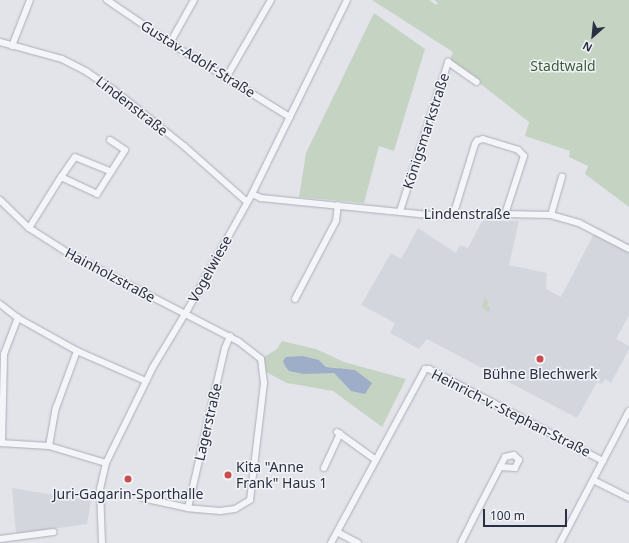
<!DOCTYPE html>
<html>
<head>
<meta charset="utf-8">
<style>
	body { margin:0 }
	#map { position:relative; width:629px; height:543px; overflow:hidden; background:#e2e4ea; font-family:"Noto Sans",sans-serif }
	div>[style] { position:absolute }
	.built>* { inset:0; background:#d4d6de }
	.green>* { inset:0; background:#c5d3c3 }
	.water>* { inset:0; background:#9eadc8 }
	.roads { filter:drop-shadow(0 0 1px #abaeb7) drop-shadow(0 0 1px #abaeb7) }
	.minor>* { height:6px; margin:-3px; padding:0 3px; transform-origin:3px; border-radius:3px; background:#f4f5f8 }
	.dots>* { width:11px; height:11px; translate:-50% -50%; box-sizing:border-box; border:2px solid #f1f3f7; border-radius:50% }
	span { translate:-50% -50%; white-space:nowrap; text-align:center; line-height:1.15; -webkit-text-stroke:3px #f1f3f7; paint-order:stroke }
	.street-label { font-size:14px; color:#2a2f41 }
	.park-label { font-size:14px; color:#3a5c38 }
	.poi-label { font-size:14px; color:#2a2f41 }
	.left { translate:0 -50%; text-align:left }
	.north { position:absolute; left:573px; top:16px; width:40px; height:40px; -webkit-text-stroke:3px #f1f3f7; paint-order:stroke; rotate:207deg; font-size:11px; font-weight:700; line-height:16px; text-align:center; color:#2a2f41 }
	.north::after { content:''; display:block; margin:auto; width:14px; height:18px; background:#2a2f41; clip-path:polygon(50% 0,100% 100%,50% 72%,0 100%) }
	.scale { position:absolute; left:483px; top:509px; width:84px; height:18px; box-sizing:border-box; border:2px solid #2a2f41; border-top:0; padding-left:5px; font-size:12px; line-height:14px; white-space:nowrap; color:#2a2f41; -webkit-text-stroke:3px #f1f3f7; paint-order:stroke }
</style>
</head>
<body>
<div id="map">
	<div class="built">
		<i style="clip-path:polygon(482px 221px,519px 221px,509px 265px,547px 273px,546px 289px,561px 297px,597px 228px,629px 244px,629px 315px,616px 339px,629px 346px,629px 349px,611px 383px,605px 379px,602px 384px,597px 382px,577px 418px,427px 339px,419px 349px,390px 333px,395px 323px,361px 305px,391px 253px,401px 259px,418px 228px,456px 253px,460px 245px,468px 248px)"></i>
		<i style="clip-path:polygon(12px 488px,91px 501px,87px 524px,16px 534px)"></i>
	</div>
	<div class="green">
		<i style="clip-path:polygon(372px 0,429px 0,436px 5px,438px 3px,434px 0,629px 0,629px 207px,585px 174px,588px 166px,569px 157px,570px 151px,525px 136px,529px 122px,450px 60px,453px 52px)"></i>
		<i style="clip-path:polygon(374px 13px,425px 49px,394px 151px,379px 146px,364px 203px,299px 197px,306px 153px)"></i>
		<i style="clip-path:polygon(484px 298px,489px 301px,487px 306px,491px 308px,488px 312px,482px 307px)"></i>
		<i style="clip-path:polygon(evenodd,282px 341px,316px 349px,344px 362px,406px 379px,382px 427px,333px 391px,287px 383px,266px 372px,264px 357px,277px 349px,282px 341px,319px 360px,326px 367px,338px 368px,351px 391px,334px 373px,319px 373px,319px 360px)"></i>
	</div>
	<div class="water">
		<i style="clip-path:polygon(303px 356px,319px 360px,326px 367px,355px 370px,372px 383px,365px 394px,351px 391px,334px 373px,304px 374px,289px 371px,285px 366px,283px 361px,286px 357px)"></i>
	</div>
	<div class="roads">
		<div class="minor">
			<i style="left:107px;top:0;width:76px;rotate:34.3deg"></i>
			<i style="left:170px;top:43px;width:141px;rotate:31.7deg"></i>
			<i style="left:0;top:42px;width:64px;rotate:15.3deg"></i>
			<i style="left:62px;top:59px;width:28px;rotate:27deg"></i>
			<i style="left:87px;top:72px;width:32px;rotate:34deg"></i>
			<i style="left:114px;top:90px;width:90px;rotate:38.7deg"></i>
			<i style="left:184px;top:146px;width:84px;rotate:41.6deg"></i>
			<i style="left:170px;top:43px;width:49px;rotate:-60.8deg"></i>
			<i style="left:12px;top:46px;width:49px;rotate:-68.6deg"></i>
			<i style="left:226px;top:78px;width:90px;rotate:-60deg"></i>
			<i style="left:61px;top:177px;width:24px;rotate:-55deg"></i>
			<i style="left:75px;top:157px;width:38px;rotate:22deg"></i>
			<i style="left:252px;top:194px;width:10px;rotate:24deg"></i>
			<i style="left:261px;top:198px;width:179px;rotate:5.8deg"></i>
			<i style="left:439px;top:216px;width:66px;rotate:-1.7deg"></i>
			<i style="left:505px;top:214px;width:46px;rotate:1.2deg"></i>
			<i style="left:551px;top:215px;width:29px;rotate:16deg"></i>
			<i style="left:579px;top:223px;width:56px;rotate:27.5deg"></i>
			<i style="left:0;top:200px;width:40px;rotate:44deg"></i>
			<i style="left:29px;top:228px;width:52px;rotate:32.5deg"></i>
			<i style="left:73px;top:256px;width:186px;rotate:27.3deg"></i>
			<i style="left:238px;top:341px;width:29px;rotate:38deg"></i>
			<i style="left:261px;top:359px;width:24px;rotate:83deg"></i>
			<i style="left:264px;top:383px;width:118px;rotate:96.8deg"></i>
			<i style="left:250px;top:500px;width:17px;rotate:149deg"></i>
			<i style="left:235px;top:509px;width:15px;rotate:172deg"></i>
			<i style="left:220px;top:511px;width:32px;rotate:-175deg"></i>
			<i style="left:188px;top:508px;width:47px;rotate:-167.7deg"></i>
			<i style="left:400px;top:211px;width:157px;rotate:-72.1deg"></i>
			<i style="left:448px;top:62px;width:35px;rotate:35deg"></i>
			<i style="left:551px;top:215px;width:40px;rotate:-74deg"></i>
			<i style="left:453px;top:216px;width:75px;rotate:-73deg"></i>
			<i style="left:475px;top:144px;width:4px;rotate:-56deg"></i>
			<i style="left:477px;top:141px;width:6px;rotate:-18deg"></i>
			<i style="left:483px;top:139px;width:37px;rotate:17deg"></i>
			<i style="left:518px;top:150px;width:8px;rotate:45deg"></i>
			<i style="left:524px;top:156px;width:61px;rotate:108.1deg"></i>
			<i style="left:29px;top:228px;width:60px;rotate:-57.9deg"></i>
			<i style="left:61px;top:177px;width:40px;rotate:25deg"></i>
			<i style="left:97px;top:194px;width:52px;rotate:-57.5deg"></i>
			<i style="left:125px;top:150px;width:18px;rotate:-146deg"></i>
			<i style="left:295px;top:299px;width:88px;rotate:-62.3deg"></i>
			<i style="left:336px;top:221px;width:16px;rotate:-83deg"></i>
			<i style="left:0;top:304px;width:23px;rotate:38deg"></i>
			<i style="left:18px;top:318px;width:68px;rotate:29.2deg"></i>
			<i style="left:77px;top:351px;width:75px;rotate:23.5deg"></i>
			<i style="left:337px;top:432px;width:48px;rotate:35.7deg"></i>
			<i style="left:0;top:443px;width:49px;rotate:3.5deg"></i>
			<i style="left:49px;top:446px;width:59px;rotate:16.6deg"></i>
			<i style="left:2px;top:443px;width:89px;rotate:-88.7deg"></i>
			<i style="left:4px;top:354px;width:39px;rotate:-69deg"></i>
			<i style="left:49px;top:446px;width:39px;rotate:-80deg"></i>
			<i style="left:56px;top:408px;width:61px;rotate:-69.8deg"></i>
			<i style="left:324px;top:468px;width:38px;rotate:-65deg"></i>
			<i style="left:593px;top:480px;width:40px;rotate:26.6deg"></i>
			<i style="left:188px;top:508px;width:164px;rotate:-77deg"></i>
			<i style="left:225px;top:348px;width:13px;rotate:-67deg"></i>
			<i style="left:337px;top:532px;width:24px;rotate:28deg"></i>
			<i style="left:0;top:539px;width:54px;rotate:-7.4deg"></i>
			<i style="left:102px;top:543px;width:54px;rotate:-92.1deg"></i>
			<i style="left:100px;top:489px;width:27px;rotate:-77deg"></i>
			<i style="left:106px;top:463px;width:107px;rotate:-63.9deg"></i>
			<i style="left:153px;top:367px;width:68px;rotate:-58.9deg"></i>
			<i style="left:188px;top:309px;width:132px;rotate:-60.9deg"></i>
			<i style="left:252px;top:194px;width:216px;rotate:-63.9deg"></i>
			<i style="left:331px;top:543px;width:198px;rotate:-61.6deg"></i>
			<i style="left:425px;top:369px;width:4px"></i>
			<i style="left:429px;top:369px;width:197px;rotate:27.9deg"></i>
			<i style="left:461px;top:543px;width:25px;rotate:-63deg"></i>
			<i style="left:472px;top:521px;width:61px;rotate:-62.6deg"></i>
			<i style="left:500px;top:467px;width:11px;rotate:-63deg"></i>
			<i style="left:505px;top:457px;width:9px;rotate:-13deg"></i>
			<i style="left:514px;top:455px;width:7px;rotate:45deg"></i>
			<i style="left:519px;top:460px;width:9px;rotate:117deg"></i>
			<i style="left:515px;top:468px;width:15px;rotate:-176deg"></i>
			<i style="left:560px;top:543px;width:149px;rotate:-62.4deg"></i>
		</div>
	</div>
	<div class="dots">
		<i style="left:540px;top:359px;background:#c94c4d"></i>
		<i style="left:228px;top:475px;background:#c94c4d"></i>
		<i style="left:128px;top:479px;background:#c94c4d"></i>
	</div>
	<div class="street-label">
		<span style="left:198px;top:59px;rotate:32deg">Gustav-Adolf-Straße</span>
		<span style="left:132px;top:106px;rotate:38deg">Lindenstraße</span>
		<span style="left:426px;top:131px;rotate:-72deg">Königsmarkstraße</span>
		<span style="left:467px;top:214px">Lindenstraße</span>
		<span style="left:210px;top:269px;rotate:-61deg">Vogelwiese</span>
		<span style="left:110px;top:275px;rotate:28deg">Hainholzstraße</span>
		<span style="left:511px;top:413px;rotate:27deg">Heinrich-v.-Stephan-Straße</span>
		<span style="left:208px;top:422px;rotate:-77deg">Lagerstraße</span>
	</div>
	<div class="park-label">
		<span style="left:563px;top:66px">Stadtwald</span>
	</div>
	<div class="poi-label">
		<span style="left:540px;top:374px">Bühne Blechwerk</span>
		<span class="left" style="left:236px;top:475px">Kita "Anne<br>Frank" Haus 1</span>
		<span style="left:128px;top:494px">Juri-Gagarin-Sporthalle</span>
	</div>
	<div class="north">N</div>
	<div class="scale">100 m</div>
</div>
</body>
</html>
